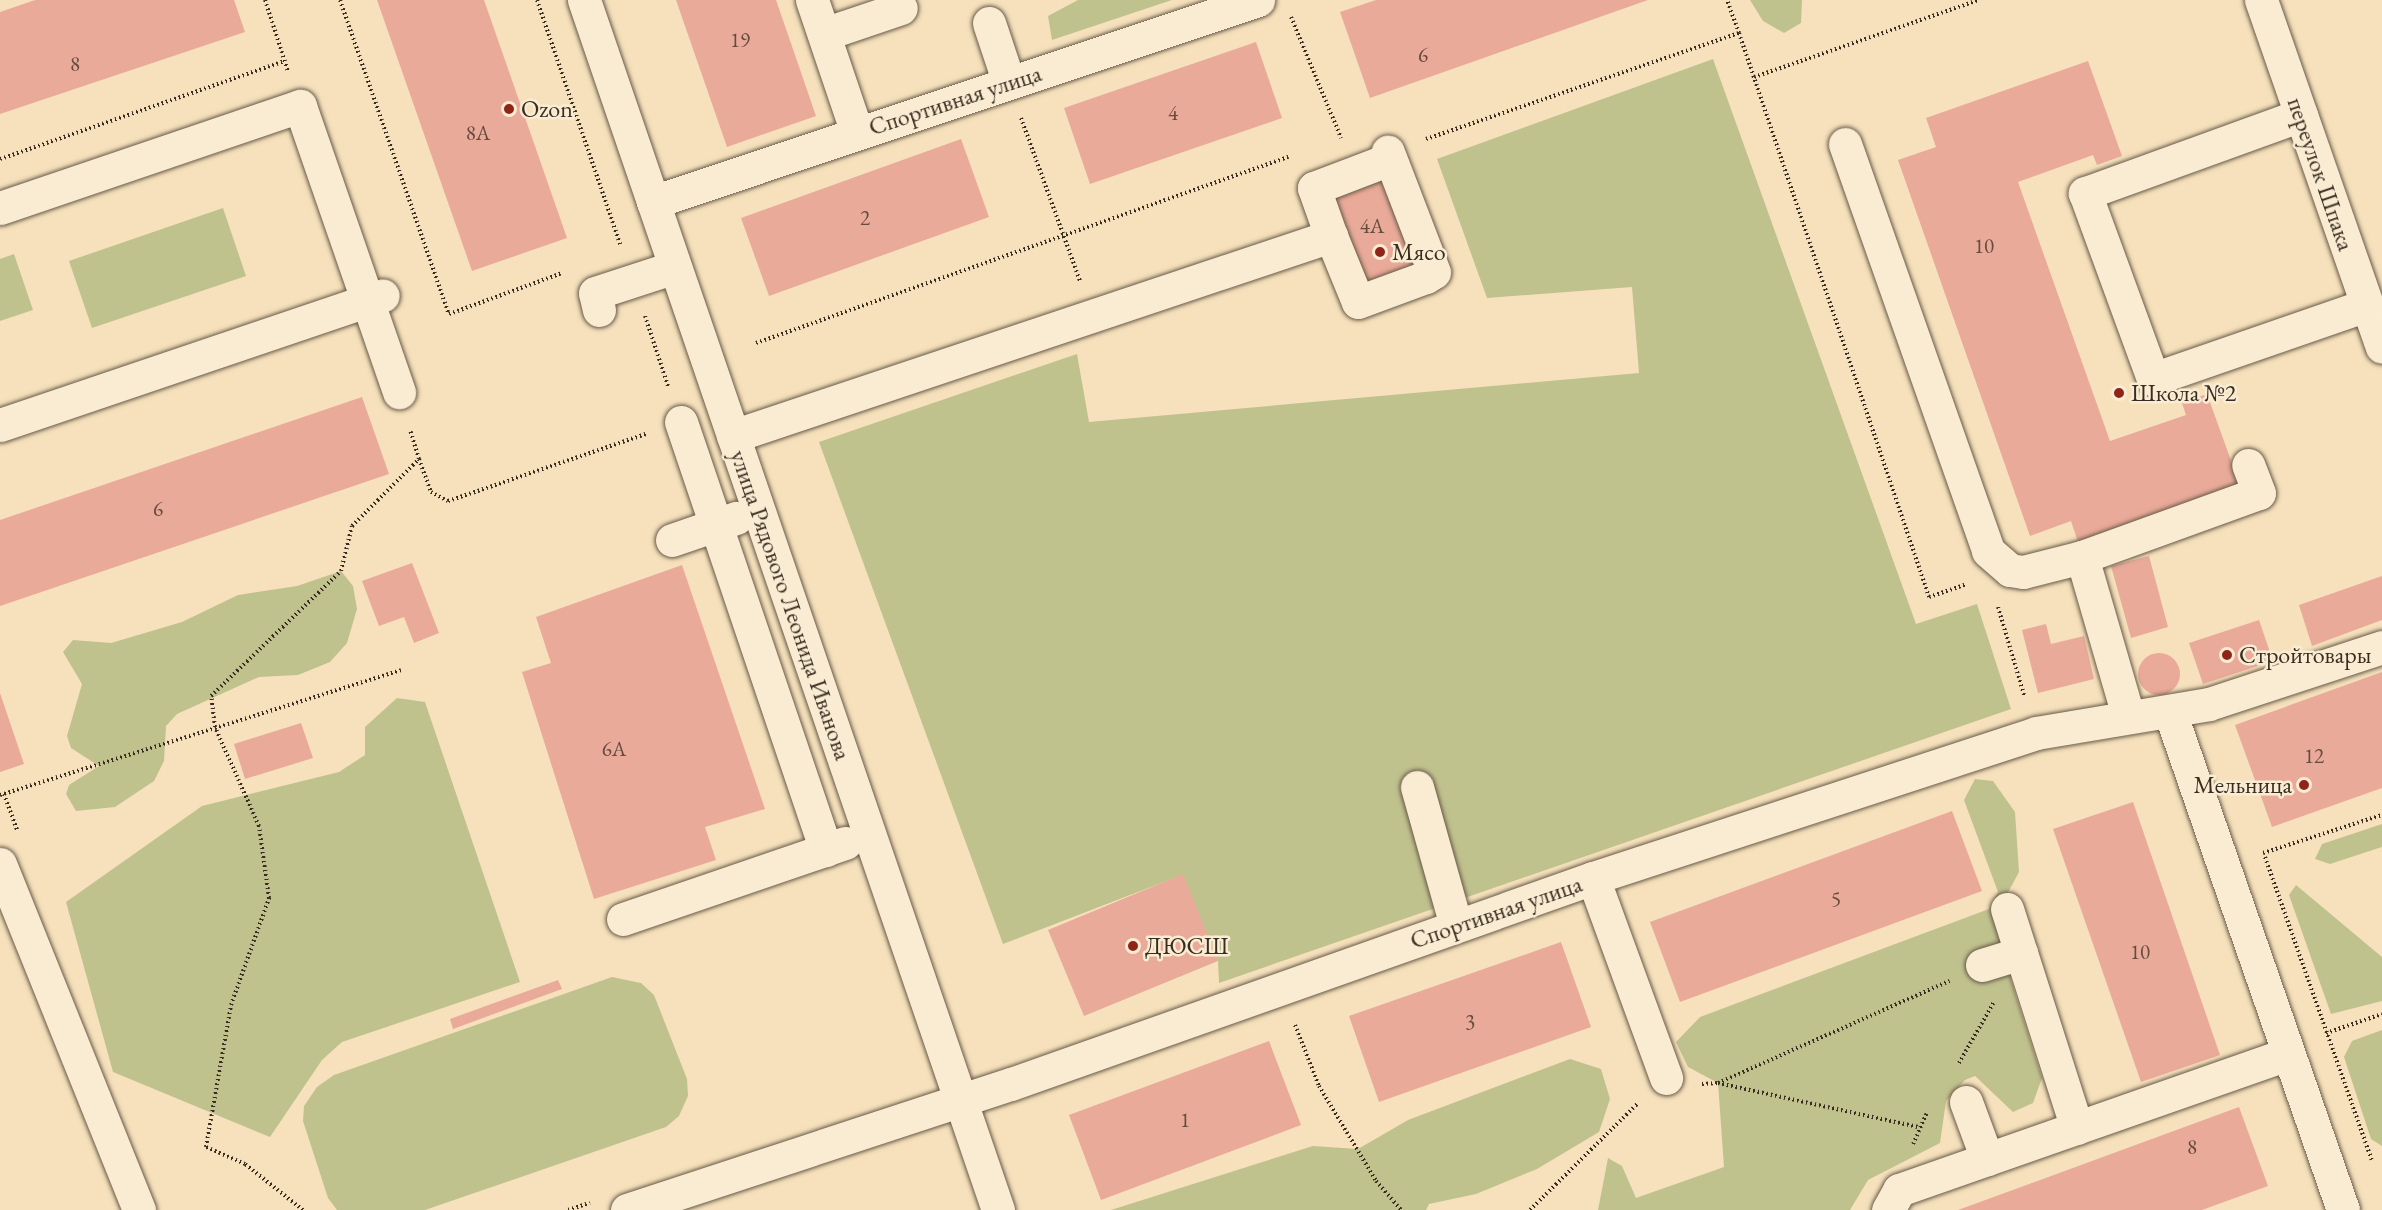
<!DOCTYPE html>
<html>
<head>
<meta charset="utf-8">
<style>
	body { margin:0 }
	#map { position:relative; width:2382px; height:1210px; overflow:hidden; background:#f6e1bc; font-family:"EB Garamond",serif }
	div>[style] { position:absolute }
	.green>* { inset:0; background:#c0c28e }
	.building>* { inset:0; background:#eaaa99 }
	.round { border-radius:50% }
	.path>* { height:4px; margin-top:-2px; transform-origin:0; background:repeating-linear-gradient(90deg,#392d21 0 1.5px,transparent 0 4.5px) }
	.roads { filter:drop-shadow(0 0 2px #685a48) drop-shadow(0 0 2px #685a48) }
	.minor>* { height:33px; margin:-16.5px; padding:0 16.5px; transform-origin:16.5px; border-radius:16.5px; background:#f9ecd3 }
	.dots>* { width:16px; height:16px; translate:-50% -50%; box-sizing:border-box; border:3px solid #f9ecd3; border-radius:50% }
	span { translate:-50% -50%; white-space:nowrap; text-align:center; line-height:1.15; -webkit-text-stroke:5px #f9ecd3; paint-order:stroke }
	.number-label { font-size:21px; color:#654c3f }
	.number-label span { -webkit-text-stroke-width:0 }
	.street-label { font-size:24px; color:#392d21 }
	.poi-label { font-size:24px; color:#392d21 }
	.left { translate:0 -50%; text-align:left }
	.right { translate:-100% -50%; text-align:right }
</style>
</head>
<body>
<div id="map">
	<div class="green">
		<i style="clip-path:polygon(1078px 0,1172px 0,1052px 40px,1048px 16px)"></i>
		<i style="clip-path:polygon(1750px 0,1802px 0,1801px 23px,1784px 33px,1763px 21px)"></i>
		<i style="clip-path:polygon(1713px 59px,1916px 624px,1977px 604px,2011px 709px,1219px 983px,1218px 961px,1182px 875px,1003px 944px,819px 442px,1077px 354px,1089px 422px,1639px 373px,1632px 287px,1487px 298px,1437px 159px)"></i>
		<i style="clip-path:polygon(223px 208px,246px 276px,92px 328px,69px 261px)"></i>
		<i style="clip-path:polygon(14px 254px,33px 310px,0 321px,0 259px)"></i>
		<i style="clip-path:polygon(341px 571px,353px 586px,357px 609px,347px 643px,330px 662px,298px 675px,259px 677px,177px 714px,166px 726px,164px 761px,154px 781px,115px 807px,76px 811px,66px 794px,69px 785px,99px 766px,71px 748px,67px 736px,82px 684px,63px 652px,73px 640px,111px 643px,182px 622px,238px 595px,297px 586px)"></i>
		<i style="clip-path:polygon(397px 698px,425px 702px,520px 982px,342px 1042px,322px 1060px,270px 1137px,113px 1072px,66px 902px,202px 806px,339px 772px,365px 755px,365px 727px)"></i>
		<i style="clip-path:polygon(1975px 779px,1993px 781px,2015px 812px,2019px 872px,1998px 911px,2003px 943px,1987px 978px,1990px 981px,2009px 974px,2042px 1078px,2033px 1103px,2013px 1112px,1975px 1076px,1965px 1080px,1946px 1101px,1940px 1143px,1868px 1180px,1850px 1210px,1598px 1210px,1608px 1158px,1622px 1166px,1636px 1198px,1724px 1167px,1718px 1083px,1688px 1067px,1676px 1042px,1700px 1017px,1989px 909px,1998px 892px,1964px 800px)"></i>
		<i style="clip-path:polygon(2382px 824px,2382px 847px,2330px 864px,2315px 859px,2322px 844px)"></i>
		<i style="clip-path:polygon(2296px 885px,2382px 957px,2382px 1001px,2331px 1014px,2289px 895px)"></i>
		<i style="clip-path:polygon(612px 977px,641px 983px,654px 995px,687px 1079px,688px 1096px,679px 1116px,666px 1127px,425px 1210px,337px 1210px,328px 1198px,303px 1121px,304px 1106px,317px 1087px,334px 1075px)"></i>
		<i style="clip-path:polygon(2382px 1030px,2382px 1146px,2371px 1139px,2344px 1057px,2352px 1041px)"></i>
		<i style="clip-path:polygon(1570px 1059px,1601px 1069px,1610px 1099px,1599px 1132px,1537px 1169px,1476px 1194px,1429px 1204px,1426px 1210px,1111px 1210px,1313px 1146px,1358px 1149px,1408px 1120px)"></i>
	</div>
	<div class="building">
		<i style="clip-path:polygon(35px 0,234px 0,245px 32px,0 114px,0 12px)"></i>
		<i style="clip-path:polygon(377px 0,484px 0,567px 238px,472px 271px)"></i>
		<i style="clip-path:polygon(676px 0,776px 0,816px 116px,727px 147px)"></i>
		<i style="clip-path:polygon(1376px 0,1648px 0,1370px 98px,1340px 12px)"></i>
		<i style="clip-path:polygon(1256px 42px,1282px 118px,1090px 184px,1064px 108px)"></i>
		<i style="clip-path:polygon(2088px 61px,2122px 156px,2097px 165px,2093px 155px,2018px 182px,2110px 441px,2186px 415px,2182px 403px,2207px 394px,2242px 491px,2080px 548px,2071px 521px,2030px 536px,1898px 160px,1936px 147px,1926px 118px)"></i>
		<i style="clip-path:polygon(961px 139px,989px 217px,769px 296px,741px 218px)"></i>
		<i style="clip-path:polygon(1384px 178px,1418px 269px,1365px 289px,1331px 198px)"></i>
		<i style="clip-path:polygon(362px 397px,389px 474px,0 606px,0 520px)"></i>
		<i style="clip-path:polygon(2149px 556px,2168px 627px,2131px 638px,2111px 566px)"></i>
		<i style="clip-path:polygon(412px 563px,439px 633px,414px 643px,404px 617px,379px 626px,362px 581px)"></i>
		<i style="clip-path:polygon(682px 565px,765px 809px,705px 827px,716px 860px,594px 899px,522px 672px,551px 663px,536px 617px)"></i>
		<i style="clip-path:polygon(2382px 576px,2382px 620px,2312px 646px,2299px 605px)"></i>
		<i style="clip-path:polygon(2259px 620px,2273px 661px,2203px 684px,2189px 643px)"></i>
		<i style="clip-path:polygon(2046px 624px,2051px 644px,2084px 636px,2094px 679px,2038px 693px,2022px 630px)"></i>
		<i class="round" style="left:2138px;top:653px;width:42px;height:42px"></i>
		<i style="clip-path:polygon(2382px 672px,2382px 788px,2272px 827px,2235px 725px)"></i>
		<i style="clip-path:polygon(0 693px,24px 764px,0 772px)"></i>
		<i style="clip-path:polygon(301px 723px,313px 758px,245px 779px,234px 744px)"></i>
		<i style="clip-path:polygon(2133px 802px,2220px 1055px,2141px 1082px,2053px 829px)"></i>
		<i style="clip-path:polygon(1952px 811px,1982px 891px,1680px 1002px,1650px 922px)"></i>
		<i style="clip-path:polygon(1183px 874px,1218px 961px,1084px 1016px,1048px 930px)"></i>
		<i style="clip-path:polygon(1561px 942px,1591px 1027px,1379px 1102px,1349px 1016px)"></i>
		<i style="clip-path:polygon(558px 980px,562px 989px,453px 1029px,450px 1019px)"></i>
		<i style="clip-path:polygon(1269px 1041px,1301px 1125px,1101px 1200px,1069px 1115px)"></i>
		<i style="clip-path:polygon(2239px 1107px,2268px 1186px,2202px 1210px,1958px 1210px)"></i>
	</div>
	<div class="path">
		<i style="left:265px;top:0;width:75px;rotate:72.1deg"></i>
		<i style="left:340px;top:0;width:332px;rotate:70.9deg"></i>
		<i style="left:449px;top:314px;width:120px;rotate:-19.9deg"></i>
		<i style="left:537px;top:0;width:258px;rotate:71.2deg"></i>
		<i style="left:1291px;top:17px;width:131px;rotate:67.5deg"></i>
		<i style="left:1739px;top:33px;width:595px;rotate:71.38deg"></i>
		<i style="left:1929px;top:597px;width:40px;rotate:-18.9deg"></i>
		<i style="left:1754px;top:77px;width:238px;rotate:-18.9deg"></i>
		<i style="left:1021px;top:118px;width:173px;rotate:70.1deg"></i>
		<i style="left:1426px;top:139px;width:330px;rotate:-18.7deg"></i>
		<i style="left:1739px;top:33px;width:35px;rotate:-110deg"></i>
		<i style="left:0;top:159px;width:301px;rotate:-19deg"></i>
		<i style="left:645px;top:316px;width:74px;rotate:71.8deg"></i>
		<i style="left:756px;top:343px;width:564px;rotate:-19.27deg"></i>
		<i style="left:419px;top:459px;width:35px;rotate:70deg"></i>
		<i style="left:431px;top:492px;width:19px;rotate:28deg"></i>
		<i style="left:448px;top:501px;width:209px;rotate:-18.7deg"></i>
		<i style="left:1998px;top:607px;width:92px;rotate:73.5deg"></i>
		<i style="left:4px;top:794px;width:38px;rotate:70deg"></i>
		<i style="left:0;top:795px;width:420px;rotate:-17.3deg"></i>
		<i style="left:2263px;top:853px;width:125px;rotate:-17.7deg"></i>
		<i style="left:2265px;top:857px;width:321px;rotate:70.6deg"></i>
		<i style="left:1295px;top:1025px;width:66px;rotate:68.5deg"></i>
		<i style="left:1319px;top:1086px;width:111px;rotate:59deg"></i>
		<i style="left:1376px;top:1181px;width:38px;rotate:49deg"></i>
		<i style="left:2326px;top:1033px;width:59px;rotate:-18.7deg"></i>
		<i style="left:1959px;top:1063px;width:70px;rotate:-60.2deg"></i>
		<i style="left:1718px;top:1083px;width:205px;rotate:12.4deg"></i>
		<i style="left:1702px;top:1084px;width:16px;rotate:-4deg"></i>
		<i style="left:1718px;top:1083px;width:253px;rotate:-23.8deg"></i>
		<i style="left:1913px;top:1144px;width:34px;rotate:-66deg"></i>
		<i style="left:303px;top:1210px;width:74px;rotate:-141.6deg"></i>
		<i style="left:245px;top:1164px;width:43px;rotate:-156.4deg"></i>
		<i style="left:206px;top:1147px;width:144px;rotate:-80deg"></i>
		<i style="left:231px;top:1005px;width:114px;rotate:-70.4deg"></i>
		<i style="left:269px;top:898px;width:73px;rotate:-97.9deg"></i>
		<i style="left:259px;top:826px;width:108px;rotate:-114deg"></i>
		<i style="left:215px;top:727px;width:31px;rotate:-97deg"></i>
		<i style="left:211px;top:696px;width:180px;rotate:-43.9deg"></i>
		<i style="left:341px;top:571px;width:46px;rotate:-76.3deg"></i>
		<i style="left:352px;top:526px;width:95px;rotate:-45deg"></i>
		<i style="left:419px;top:459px;width:31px;rotate:-107deg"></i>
		<i style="left:568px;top:1210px;width:23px;rotate:-18deg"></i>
		<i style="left:1530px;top:1210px;width:152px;rotate:-44.7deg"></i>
	</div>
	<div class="roads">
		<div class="minor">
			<i style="left:584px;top:0;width:1279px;rotate:71.11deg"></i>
			<i style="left:812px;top:0;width:140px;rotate:71.3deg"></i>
			<i style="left:2261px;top:0;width:367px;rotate:70.8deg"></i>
			<i style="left:989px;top:23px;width:63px;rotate:71.6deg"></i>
			<i style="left:824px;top:34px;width:81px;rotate:-18.7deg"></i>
			<i style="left:2301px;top:115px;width:230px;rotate:160.1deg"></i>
			<i style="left:2085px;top:193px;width:198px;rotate:69.9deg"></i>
			<i style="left:2153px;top:379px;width:226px;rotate:-19.1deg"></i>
			<i style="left:1845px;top:144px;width:431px;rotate:70.6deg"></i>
			<i style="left:1988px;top:551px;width:29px;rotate:41deg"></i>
			<i style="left:2010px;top:570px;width:13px;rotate:9deg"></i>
			<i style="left:2023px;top:572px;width:61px;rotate:-14.3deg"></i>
			<i style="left:2082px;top:557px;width:165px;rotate:73.8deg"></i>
			<i style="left:653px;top:202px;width:638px;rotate:-18.46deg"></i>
			<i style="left:0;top:208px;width:317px;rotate:-18.8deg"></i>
			<i style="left:300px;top:106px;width:303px;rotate:70.9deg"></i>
			<i style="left:1331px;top:236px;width:51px;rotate:-109.5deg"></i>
			<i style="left:1314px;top:188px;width:81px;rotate:-20.9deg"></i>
			<i style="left:599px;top:310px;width:17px;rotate:-103deg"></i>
			<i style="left:595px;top:293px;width:84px;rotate:-18deg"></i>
			<i style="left:681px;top:422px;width:452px;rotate:71.3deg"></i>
			<i style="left:0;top:425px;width:404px;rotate:-18.7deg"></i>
			<i style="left:733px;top:436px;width:631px;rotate:-18.49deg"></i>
			<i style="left:1331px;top:236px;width:71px;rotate:67.8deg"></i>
			<i style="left:1358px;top:302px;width:72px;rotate:-20.2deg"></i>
			<i style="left:1426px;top:277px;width:9px;rotate:-32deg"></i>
			<i style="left:1434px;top:272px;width:129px;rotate:-111deg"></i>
			<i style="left:672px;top:540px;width:68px;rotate:-19deg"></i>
			<i style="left:2082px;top:557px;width:188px;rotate:-19.9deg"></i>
			<i style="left:2259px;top:493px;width:30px;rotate:-111deg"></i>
			<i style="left:2170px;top:712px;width:527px;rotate:70.84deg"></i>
			<i style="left:1417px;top:787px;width:144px;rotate:74.3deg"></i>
			<i style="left:0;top:864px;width:373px;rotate:68.1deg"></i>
			<i style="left:1593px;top:878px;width:213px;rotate:69.9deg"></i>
			<i style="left:2007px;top:909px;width:230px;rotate:72.3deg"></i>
			<i style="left:623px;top:919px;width:235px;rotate:-18.9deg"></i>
			<i style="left:1982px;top:965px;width:41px;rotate:-17.1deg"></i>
			<i style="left:1966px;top:1102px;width:61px;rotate:69.8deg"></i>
			<i style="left:627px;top:1210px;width:404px;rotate:-18.2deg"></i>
			<i style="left:1011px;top:1084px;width:617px;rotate:-19.49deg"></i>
			<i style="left:1593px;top:878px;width:466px;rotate:-18.1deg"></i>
			<i style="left:2036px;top:733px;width:175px;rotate:-9.5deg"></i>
			<i style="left:2209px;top:704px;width:182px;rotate:-18.2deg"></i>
			<i style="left:1888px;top:1210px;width:23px;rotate:-61deg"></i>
			<i style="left:1899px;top:1190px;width:412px;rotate:-19.3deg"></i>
		</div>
	</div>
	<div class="dots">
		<i style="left:509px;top:109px;background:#8f2418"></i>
		<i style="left:1380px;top:252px;background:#8f2418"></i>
		<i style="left:2119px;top:393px;background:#8f2418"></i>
		<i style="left:2227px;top:655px;background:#8f2418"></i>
		<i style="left:2304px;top:785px;background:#8f2418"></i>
		<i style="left:1133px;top:946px;background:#8f2418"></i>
	</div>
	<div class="number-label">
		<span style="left:740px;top:40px">19</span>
		<span style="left:1423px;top:55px">6</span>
		<span style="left:75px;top:64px">8</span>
		<span style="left:1173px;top:113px">4</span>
		<span style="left:478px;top:133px">8А</span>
		<span style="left:865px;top:218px">2</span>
		<span style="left:1372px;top:226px">4А</span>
		<span style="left:1984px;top:246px">10</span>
		<span style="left:158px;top:509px">6</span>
		<span style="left:614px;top:749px">6А</span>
		<span style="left:2314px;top:756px">12</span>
		<span style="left:1836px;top:899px">5</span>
		<span style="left:2140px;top:952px">10</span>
		<span style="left:1470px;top:1022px">3</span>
		<span style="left:1185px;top:1120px">1</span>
		<span style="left:2192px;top:1147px">8</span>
	</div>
	<div class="street-label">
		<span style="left:955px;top:100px;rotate:-18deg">Спортивная улица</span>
		<span style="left:2321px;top:174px;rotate:71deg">переулок Шпака</span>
		<span style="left:791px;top:605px;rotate:71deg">улица Рядового Леонида Иванова</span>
		<span style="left:1496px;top:912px;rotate:-19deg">Спортивная улица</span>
	</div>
	<div class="poi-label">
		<span class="left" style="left:521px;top:109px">Ozon</span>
		<span class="left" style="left:1392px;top:252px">Мясо</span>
		<span class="left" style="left:2131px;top:393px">Школа №2</span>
		<span class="left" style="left:2239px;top:655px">Стройтовары</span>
		<span class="right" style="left:2292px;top:785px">Мельница</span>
		<span class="left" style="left:1145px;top:946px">ДЮСШ</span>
	</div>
</div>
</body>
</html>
